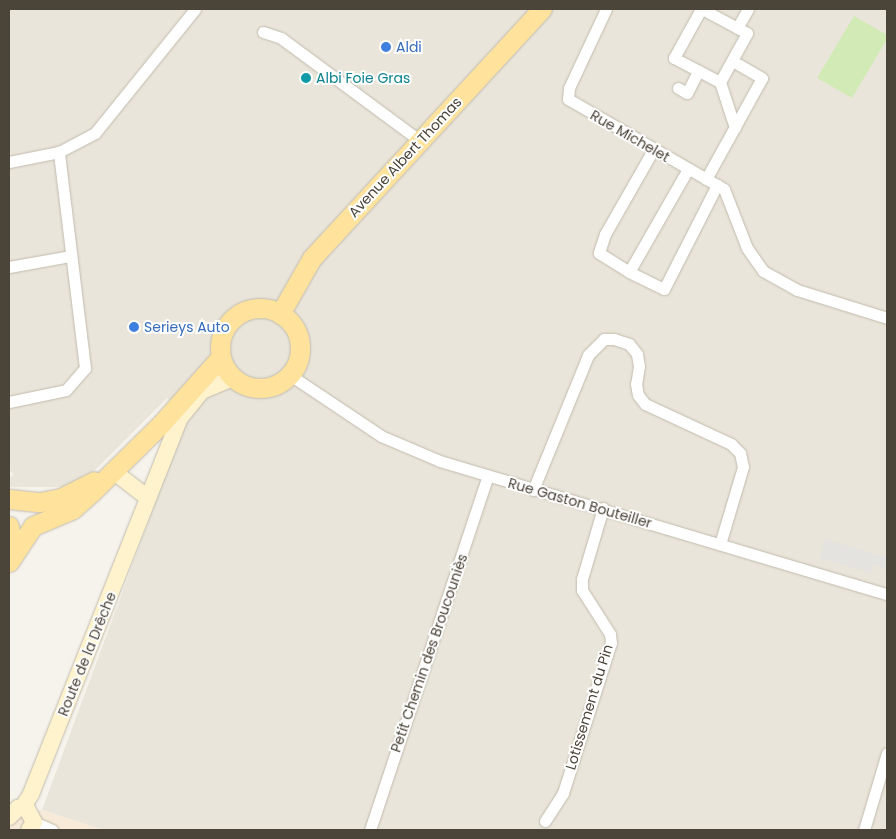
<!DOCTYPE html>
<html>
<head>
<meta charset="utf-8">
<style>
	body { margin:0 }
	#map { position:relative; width:896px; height:839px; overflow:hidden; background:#f6f3ec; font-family:Poppins,sans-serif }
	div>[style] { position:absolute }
	.residential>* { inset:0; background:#eae5da }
	.commercial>* { inset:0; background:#f7ead8 }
	.green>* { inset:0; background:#d2eab5 }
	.parking>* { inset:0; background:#e5e3e0 }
	.roads { filter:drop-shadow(0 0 1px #c2bbae) drop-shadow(0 0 1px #c2bbae) }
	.street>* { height:11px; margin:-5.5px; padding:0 5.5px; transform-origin:5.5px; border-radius:5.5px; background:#fff }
	.secondary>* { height:16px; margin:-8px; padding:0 8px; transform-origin:8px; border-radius:8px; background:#fff3cd }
	.primary>* { height:19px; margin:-9.5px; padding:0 9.5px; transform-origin:9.5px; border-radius:9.5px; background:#ffe39c }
	.primary>.ring { margin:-9.5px; padding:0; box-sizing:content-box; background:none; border:19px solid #ffe39c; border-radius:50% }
	.dots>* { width:14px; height:14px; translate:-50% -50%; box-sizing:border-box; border:2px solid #fff; border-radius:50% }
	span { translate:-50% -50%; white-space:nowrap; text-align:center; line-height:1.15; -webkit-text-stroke:4px #fff; paint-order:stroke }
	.shop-label { font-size:14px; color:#366cbe }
	.left { translate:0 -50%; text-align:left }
	.culture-label { font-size:14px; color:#0d838f }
	.street-label { font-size:14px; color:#4b4439 }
	.frame { position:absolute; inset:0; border:10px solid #4b4439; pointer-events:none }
</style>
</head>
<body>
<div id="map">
	<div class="residential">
		<i style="clip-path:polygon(9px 9px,887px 9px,887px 830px,104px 830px,42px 810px,187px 417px,167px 398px,95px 470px,67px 487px,9px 487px,9px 479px,14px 474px,9px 470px)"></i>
	</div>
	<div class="commercial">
		<i style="clip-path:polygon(42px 810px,104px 830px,9px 830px,9px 817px)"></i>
	</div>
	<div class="green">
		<i style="clip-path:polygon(854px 16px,887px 35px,887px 39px,852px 98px,817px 78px)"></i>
	</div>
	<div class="parking">
		<i style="clip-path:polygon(825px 539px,887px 557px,887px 569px,874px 565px,871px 573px,819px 558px)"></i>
	</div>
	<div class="roads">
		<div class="street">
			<i style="left:606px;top:9px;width:87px;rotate:115.1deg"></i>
			<i style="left:569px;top:88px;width:11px;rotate:95deg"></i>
			<i style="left:568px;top:99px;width:180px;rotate:30deg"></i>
			<i style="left:724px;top:189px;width:63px;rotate:68.7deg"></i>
			<i style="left:747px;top:248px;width:28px;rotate:55deg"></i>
			<i style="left:763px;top:271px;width:39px;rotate:29deg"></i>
			<i style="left:797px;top:290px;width:94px;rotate:17.3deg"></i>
			<i style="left:701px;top:9px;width:56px;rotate:118.9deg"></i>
			<i style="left:674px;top:58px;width:52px;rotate:27.6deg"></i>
			<i style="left:720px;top:82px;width:56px;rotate:-61.1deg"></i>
			<i style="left:747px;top:33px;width:51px;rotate:-151.9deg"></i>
			<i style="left:737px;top:28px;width:22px;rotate:-60deg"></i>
			<i style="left:263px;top:32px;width:19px;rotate:18deg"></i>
			<i style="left:281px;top:38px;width:173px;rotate:36.5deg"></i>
			<i style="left:720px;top:82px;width:48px;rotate:71.9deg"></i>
			<i style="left:678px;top:88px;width:10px;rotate:29deg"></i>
			<i style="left:687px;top:93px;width:25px;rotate:-63deg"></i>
			<i style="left:653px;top:150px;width:97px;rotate:119.7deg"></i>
			<i style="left:605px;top:234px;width:20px;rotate:108deg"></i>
			<i style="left:599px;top:253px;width:36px;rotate:32deg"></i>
			<i style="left:629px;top:272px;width:119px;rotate:-60.2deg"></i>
			<i style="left:9px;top:162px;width:51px;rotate:-11.3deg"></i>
			<i style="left:59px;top:152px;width:41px;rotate:-27.8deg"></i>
			<i style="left:95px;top:133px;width:159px;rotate:-51.1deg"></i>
			<i style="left:706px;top:179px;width:115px;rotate:-61deg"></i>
			<i style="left:762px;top:78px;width:34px;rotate:-150deg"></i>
			<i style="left:9px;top:267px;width:63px;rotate:-10.1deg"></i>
			<i style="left:629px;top:272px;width:39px;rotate:26deg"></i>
			<i style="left:664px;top:289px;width:117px;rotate:-63deg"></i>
			<i style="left:290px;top:375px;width:110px;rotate:33.8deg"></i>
			<i style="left:381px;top:436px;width:64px;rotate:23deg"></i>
			<i style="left:440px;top:461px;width:466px;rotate:16.6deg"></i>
			<i style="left:9px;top:402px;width:58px;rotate:-11.9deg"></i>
			<i style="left:66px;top:390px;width:29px;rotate:-49deg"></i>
			<i style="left:85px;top:368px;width:218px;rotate:-96.9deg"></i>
			<i style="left:533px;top:490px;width:146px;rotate:-67.8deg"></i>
			<i style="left:588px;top:355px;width:23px;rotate:-45deg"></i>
			<i style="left:604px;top:339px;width:10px"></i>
			<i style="left:614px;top:339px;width:16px;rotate:18deg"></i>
			<i style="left:629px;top:344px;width:13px;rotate:51deg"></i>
			<i style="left:637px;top:354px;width:12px;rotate:81deg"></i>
			<i style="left:639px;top:366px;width:18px;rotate:99deg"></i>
			<i style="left:636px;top:384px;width:11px;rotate:80deg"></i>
			<i style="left:638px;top:395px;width:11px;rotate:52deg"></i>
			<i style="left:645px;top:404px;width:95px;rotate:24.9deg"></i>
			<i style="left:731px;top:444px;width:13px;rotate:45deg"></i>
			<i style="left:740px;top:453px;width:14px;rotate:78deg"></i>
			<i style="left:743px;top:467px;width:80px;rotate:106.6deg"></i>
			<i style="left:545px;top:821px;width:33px;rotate:-57deg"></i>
			<i style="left:563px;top:793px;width:157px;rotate:-72.3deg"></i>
			<i style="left:611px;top:643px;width:9px;rotate:-96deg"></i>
			<i style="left:610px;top:634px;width:52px;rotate:-122.5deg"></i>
			<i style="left:582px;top:590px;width:11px;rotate:-90deg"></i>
			<i style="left:582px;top:579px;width:74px;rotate:-73.5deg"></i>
			<i style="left:34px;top:822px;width:20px;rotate:24deg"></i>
			<i style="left:370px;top:830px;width:373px;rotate:-71.6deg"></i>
			<i style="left:864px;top:830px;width:80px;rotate:-73.4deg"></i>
		</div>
		<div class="secondary">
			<i style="left:113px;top:471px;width:44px;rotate:37.6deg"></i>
			<i style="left:22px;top:808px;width:17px;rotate:-57deg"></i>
			<i style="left:31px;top:794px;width:404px;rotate:-68.4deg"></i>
			<i style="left:180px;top:418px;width:35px;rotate:-51deg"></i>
			<i style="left:202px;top:391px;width:33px;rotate:-23deg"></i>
			<i style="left:9px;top:817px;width:13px;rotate:-45deg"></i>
			<i style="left:18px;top:808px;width:9px;rotate:6deg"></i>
			<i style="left:27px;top:809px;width:15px;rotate:62deg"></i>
			<i style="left:34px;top:822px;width:9px;rotate:122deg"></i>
		</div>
		<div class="primary">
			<i class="ring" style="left:220px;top:308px;width:61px;height:61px"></i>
			<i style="left:280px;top:314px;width:64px;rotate:-60.3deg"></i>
			<i style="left:312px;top:258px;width:339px;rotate:-47.3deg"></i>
			<i style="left:9px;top:499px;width:31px;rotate:6deg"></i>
			<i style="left:40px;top:502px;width:21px;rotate:-11deg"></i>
			<i style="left:61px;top:498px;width:37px;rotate:-27deg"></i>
			<i style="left:9px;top:526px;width:19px;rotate:81deg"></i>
			<i style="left:12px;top:545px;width:17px;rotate:100deg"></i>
			<i style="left:9px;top:562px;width:43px;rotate:-56.3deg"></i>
			<i style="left:33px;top:526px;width:43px;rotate:-23deg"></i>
			<i style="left:73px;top:509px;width:24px;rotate:-42deg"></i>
			<i style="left:91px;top:493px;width:98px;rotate:-44.6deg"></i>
			<i style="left:161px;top:424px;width:90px;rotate:-48.2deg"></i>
		</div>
	</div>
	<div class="dots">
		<i style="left:386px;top:47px;background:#3f7fe0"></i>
		<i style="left:306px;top:78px;background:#0f9aa8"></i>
		<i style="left:134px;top:327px;background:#3f7fe0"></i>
	</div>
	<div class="shop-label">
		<span class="left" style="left:396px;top:47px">Aldi</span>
		<span class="left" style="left:144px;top:327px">Serieys Auto</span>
	</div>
	<div class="culture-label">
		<span class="left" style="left:316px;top:78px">Albi Foie Gras</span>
	</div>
	<div class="street-label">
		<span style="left:630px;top:136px;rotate:30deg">Rue Michelet</span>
		<span style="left:405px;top:157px;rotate:-47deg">Avenue Albert Thomas</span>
		<span style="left:580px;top:503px;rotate:16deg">Rue Gaston Bouteiller</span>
		<span style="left:429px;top:653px;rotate:-71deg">Petit Chemin des Broucouniès</span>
		<span style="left:87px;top:654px;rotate:-68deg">Route de la Drêche</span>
		<span style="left:589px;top:707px;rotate:-73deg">Lotissement du Pin</span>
	</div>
	<div class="frame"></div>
</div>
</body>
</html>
